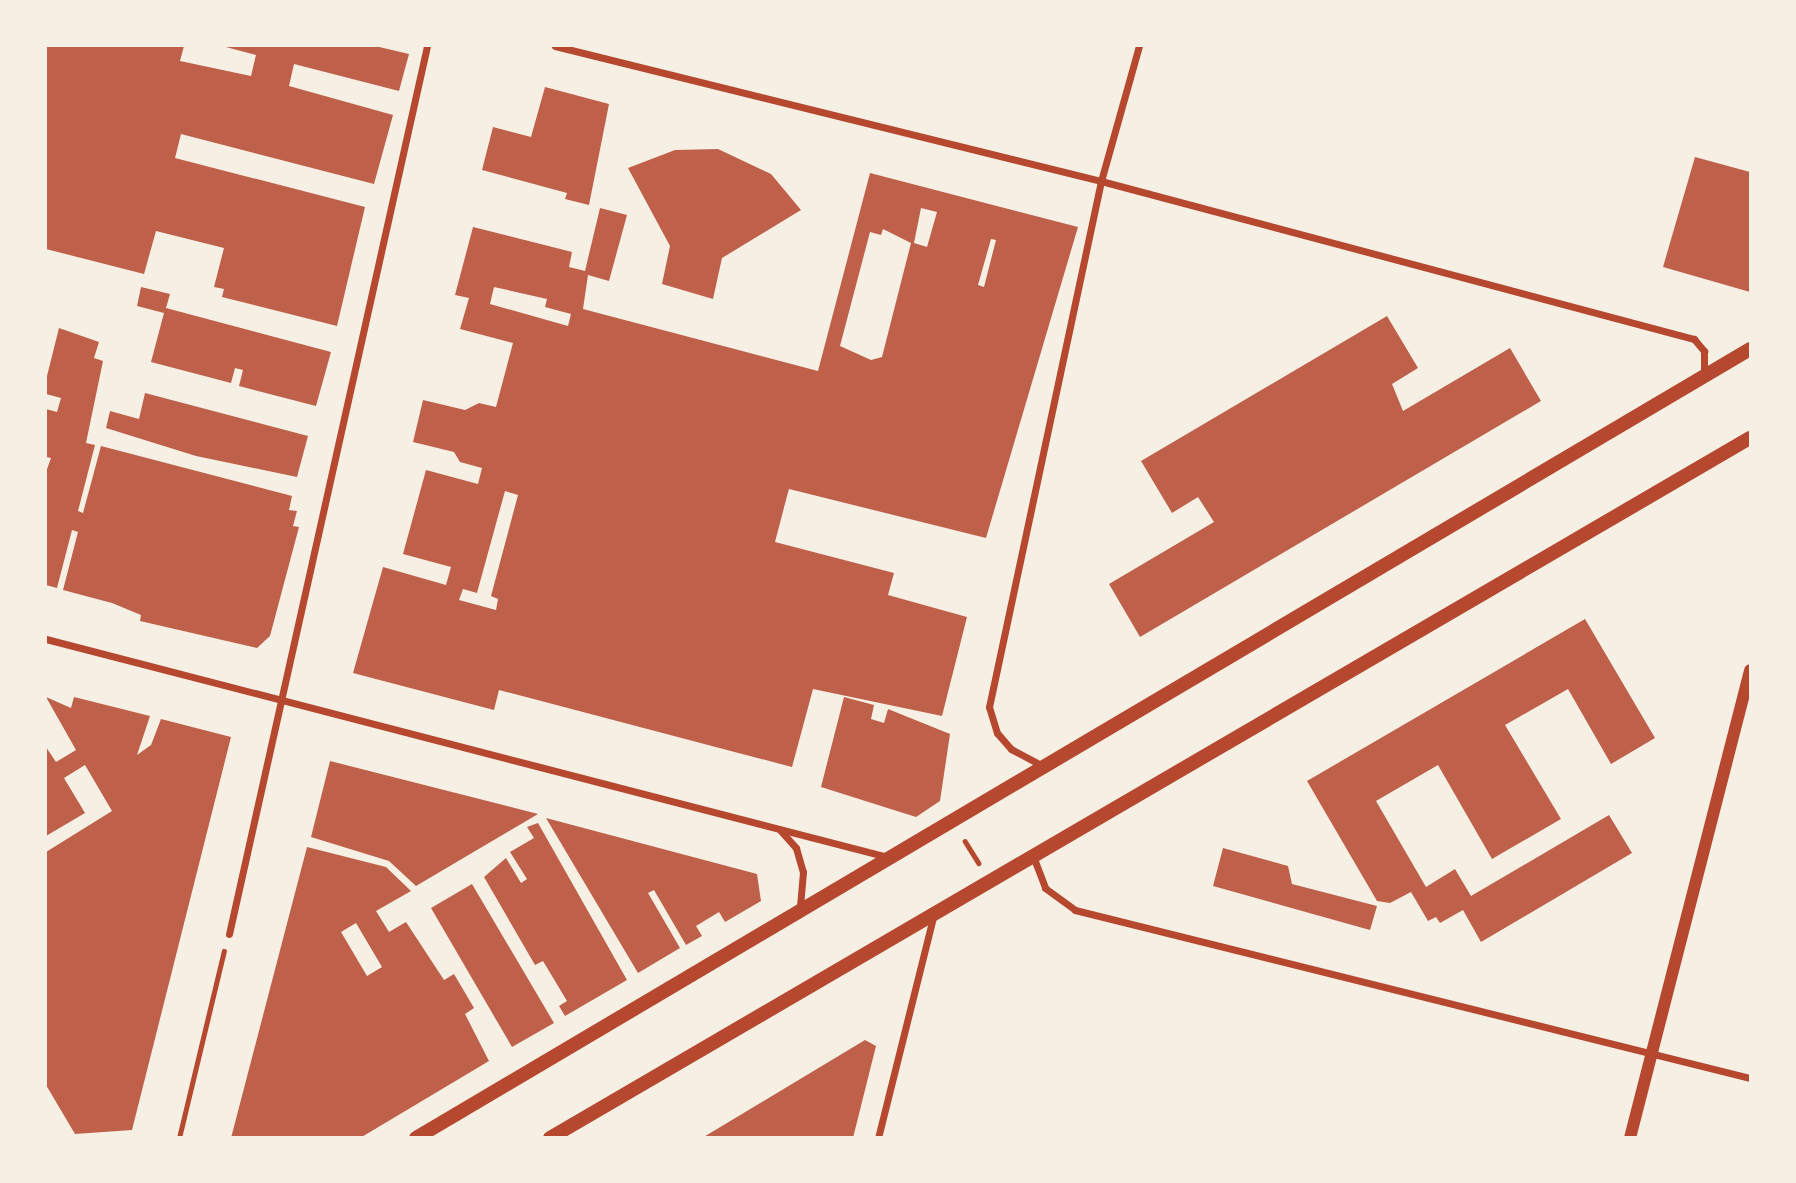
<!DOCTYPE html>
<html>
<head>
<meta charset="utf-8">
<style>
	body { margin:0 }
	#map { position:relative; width:1796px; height:1183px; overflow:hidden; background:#f6efe4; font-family:"Fira Sans",sans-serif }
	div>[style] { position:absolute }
	.building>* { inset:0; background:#bf614a }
	.path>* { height:4.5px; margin:-2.25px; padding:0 2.25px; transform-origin:2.25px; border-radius:2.25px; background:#b5482f }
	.minor>* { height:7px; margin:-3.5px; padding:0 3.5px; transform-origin:3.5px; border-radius:3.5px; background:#b5482f }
	.tertiary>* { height:12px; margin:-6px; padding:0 6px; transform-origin:6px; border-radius:6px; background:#b5482f }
	.secondary>* { height:14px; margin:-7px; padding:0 7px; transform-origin:7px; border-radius:7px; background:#b5482f }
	span { translate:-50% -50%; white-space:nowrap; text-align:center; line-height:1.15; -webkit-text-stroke:7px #f6efe4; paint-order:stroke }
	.frame { position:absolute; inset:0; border:47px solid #f6efe4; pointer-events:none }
</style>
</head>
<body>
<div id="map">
	<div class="building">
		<i style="clip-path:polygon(46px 46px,184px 46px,180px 61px,251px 76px,256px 55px,222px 46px,375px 46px,409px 54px,399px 91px,294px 64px,289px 86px,393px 115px,374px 184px,181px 134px,175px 158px,365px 207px,337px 326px,222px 297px,224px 289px,214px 287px,224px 248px,156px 231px,144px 274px,46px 249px)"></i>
		<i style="clip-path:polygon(545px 87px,609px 104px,589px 205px,565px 199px,567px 193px,482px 170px,493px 127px,531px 137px)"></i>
		<i style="clip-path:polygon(718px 149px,771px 174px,801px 210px,722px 258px,713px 299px,662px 284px,670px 246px,628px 168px,675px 150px)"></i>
		<i style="clip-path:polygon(1695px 157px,1750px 172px,1750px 292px,1663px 267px)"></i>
		<i style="clip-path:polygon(evenodd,870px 173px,1078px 227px,986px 538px,789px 489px,787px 496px,775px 542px,894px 573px,888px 595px,967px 617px,942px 716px,813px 689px,792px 767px,499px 690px,494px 710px,353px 673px,383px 567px,446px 585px,451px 567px,403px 554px,426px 470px,478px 484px,482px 468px,460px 462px,454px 452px,413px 442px,423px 400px,465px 410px,479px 403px,496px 407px,513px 343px,460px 329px,469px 298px,455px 295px,473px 227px,572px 252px,569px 267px,585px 271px,600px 208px,627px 215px,609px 281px,588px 275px,583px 309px,818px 371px,870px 173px,921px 208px,937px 212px,927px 247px,914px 243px,921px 208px,870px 173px,883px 229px,911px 243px,882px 357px,871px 360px,840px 346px,870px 232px,881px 235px,883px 229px,870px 173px,991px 239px,996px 240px,984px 287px,978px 285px,991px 239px,870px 173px,494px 287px,547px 299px,545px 307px,571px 314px,568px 326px,490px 304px,494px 287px,870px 173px,505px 491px,518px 495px,491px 596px,498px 599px,496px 610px,459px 600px,463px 589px,477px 593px,505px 491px)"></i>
		<i style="clip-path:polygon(141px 287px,170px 294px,166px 308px,331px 352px,316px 406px,239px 386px,243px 370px,235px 368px,231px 383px,151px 362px,164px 313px,137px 306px)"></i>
		<i style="clip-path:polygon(1387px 316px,1418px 368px,1392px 384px,1403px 411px,1510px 348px,1541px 401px,1140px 637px,1109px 584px,1214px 522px,1198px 497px,1172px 513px,1141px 461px)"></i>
		<i style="clip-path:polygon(59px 328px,99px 342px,94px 358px,103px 361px,86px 443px,95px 445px,78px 511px,83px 513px,101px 446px,292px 496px,289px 510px,297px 511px,293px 526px,299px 527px,270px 636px,257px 648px,140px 621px,141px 615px,112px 603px,63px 590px,78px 532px,72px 530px,57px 588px,46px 585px,46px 472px,51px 458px,46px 457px,46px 409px,57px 412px,61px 398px,46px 394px,46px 380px)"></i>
		<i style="clip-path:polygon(145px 393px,308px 436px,297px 477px,196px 456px,106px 428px,110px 411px,139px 419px)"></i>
		<i style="clip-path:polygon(1585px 619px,1655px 738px,1611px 764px,1568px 689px,1505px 725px,1561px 819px,1492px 859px,1438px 765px,1376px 801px,1426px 887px,1455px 869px,1471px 896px,1609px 815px,1632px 853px,1481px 942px,1463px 910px,1440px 923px,1436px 917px,1428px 921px,1411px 892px,1390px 903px,1377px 901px,1307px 781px)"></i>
		<i style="clip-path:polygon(46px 697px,71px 708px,74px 697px,150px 716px,137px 755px,151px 745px,161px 719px,231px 737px,132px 1130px,75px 1134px,46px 1085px,46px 852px,112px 811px,85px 765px,64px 778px,85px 813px,46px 836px,46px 747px,56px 762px,76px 750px)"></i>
		<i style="clip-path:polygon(844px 697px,874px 705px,871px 719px,884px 723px,888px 709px,950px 734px,940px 801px,916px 817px,821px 787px)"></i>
		<i style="clip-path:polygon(330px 761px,538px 814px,416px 886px,389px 861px,311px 837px)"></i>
		<i style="clip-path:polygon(546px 818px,757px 874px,761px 901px,725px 922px,719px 912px,696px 926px,702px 936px,686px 945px,654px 890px,648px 893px,680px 948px,638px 973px)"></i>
		<i style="clip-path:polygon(538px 823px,627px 980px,565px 1016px,559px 1006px,567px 1001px,543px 961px,535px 965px,484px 877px,506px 858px,521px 883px,527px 879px,510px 852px,534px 838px,527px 827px)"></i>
		<i style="clip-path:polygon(evenodd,307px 847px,386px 867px,411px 891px,376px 911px,389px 932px,406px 922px,444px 980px,454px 974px,474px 1008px,465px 1014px,489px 1061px,360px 1138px,231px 1138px,307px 847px,356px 923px,382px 967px,367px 976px,341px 932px,356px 923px)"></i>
		<i style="clip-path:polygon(1223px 848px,1288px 866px,1292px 884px,1377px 906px,1370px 930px,1213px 886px)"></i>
		<i style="clip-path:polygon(472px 884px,554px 1023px,512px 1047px,431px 908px)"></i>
		<i style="clip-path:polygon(865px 1040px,876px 1046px,853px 1138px,702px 1138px)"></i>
	</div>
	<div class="path">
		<i style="left:965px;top:841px;width:26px;rotate:58deg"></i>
		<i style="left:179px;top:1138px;width:192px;rotate:-76.5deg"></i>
	</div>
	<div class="minor">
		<i style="left:555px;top:46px;width:562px;rotate:13.89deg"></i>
		<i style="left:1101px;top:181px;width:614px;rotate:14.92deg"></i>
		<i style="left:1694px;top:339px;width:16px;rotate:50deg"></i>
		<i style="left:1704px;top:351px;width:26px;rotate:90deg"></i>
		<i style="left:46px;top:639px;width:870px;rotate:14.52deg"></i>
		<i style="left:1043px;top:766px;width:36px;rotate:-152deg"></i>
		<i style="left:1011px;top:749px;width:21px;rotate:-131deg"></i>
		<i style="left:997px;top:733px;width:27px;rotate:-107deg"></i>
		<i style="left:989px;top:707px;width:538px;rotate:-77.98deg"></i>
		<i style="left:1101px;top:181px;width:140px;rotate:-74.3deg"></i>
		<i style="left:780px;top:830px;width:24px;rotate:48deg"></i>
		<i style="left:796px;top:848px;width:25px;rotate:74deg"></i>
		<i style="left:803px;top:872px;width:37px;rotate:95deg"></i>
		<i style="left:1033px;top:856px;width:34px;rotate:69deg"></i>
		<i style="left:1045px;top:888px;width:37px;rotate:36deg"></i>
		<i style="left:1075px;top:910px;width:696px;rotate:13.98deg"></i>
		<i style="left:229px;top:934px;width:910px;rotate:-77.43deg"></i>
		<i style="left:878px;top:1138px;width:228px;rotate:-76deg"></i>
	</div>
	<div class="tertiary">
		<i style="left:1630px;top:1138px;width:483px;rotate:-75.6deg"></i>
	</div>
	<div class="secondary">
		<i style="left:416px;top:1138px;width:1550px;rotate:-30.6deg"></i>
		<i style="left:550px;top:1138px;width:1389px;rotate:-30.26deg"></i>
	</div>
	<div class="frame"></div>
</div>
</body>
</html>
